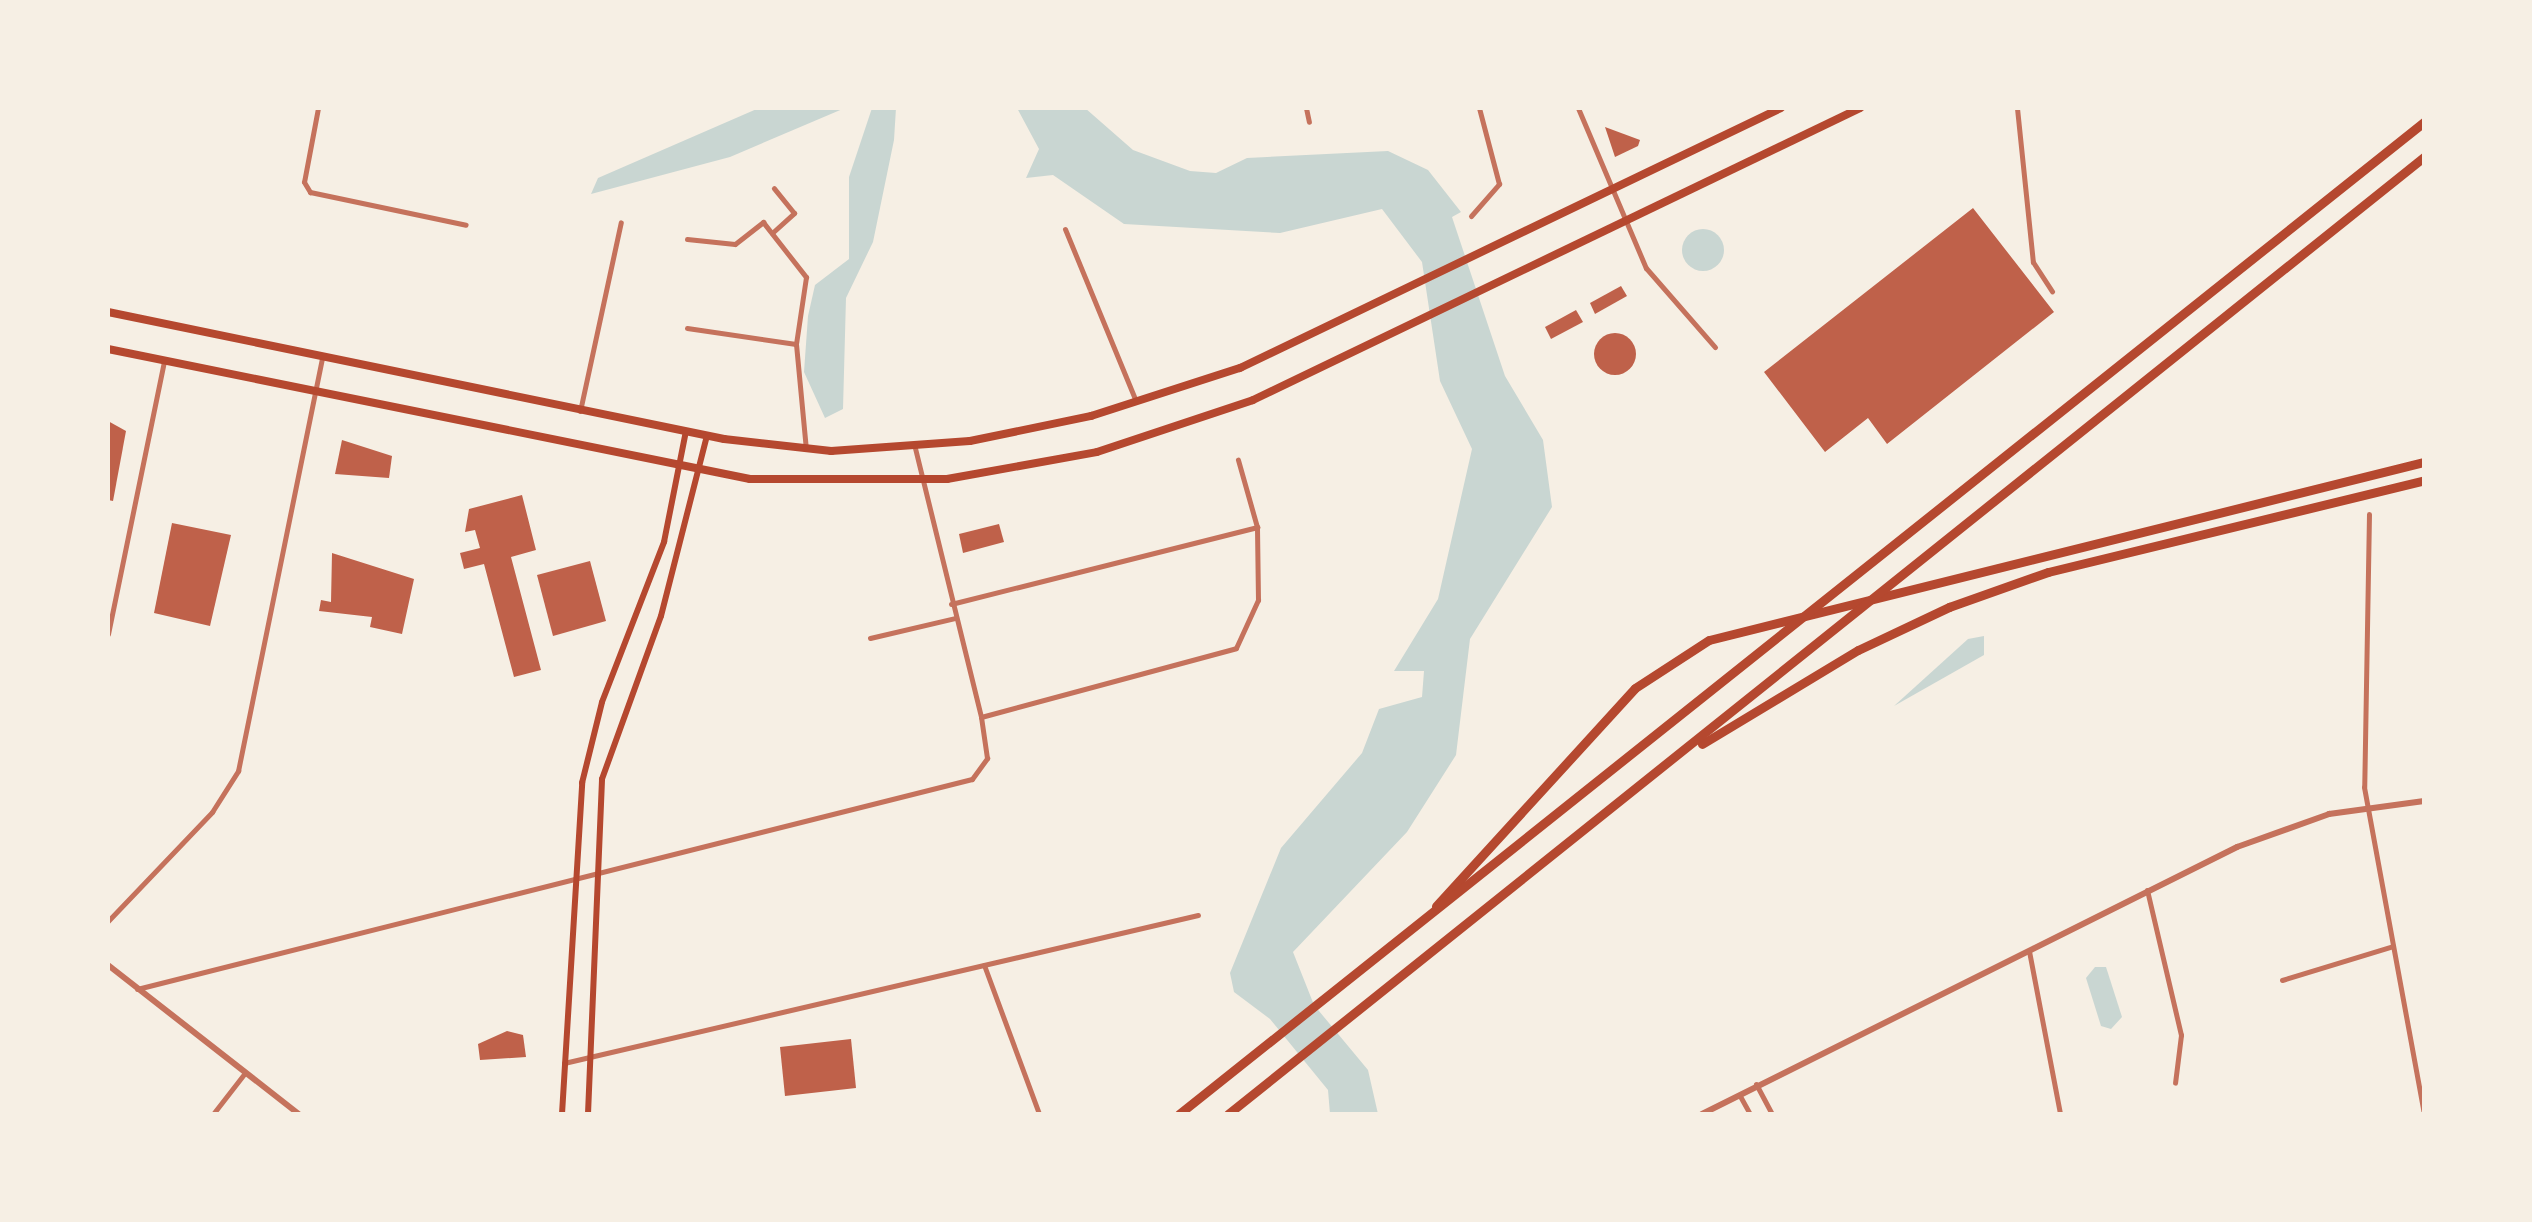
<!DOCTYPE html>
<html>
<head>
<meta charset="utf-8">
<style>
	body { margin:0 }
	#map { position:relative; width:2532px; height:1222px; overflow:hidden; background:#f6efe4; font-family:Georgia,serif }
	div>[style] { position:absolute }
	.water>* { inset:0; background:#c9d6d2 }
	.round { border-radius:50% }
	.building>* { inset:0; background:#bf614a }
	.minor>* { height:5px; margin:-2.5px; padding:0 2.5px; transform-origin:2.5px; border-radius:2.5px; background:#c5725c }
	.tertiary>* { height:6px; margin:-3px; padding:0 3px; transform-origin:3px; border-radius:3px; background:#c5725c }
	.secondary>* { height:6px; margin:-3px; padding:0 3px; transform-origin:3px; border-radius:3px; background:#b5482f }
	.primary>* { height:8px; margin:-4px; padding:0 4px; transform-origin:4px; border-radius:4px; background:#b5482f }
	.motorway>* { height:9px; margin:-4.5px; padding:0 4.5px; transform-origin:4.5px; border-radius:4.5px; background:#b5482f }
	span { translate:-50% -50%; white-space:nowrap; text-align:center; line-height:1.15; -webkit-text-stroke:10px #f6efe4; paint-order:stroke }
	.frame { position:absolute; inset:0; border:110px solid #f6efe4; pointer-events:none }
</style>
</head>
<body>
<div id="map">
	<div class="water">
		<i style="clip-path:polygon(759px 108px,845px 108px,730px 157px,591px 194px,598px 178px)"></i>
		<i style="clip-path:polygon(872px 108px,896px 108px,894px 140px,873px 242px,846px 298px,843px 409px,825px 418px,804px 372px,808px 316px,815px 285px,849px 259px,849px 177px)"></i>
		<i style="clip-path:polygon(1017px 108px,1085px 108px,1133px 150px,1190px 171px,1216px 173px,1247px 158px,1388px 151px,1428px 170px,1461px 212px,1452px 217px,1505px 376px,1543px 440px,1552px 507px,1470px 639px,1456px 755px,1407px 832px,1293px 952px,1314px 1005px,1368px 1070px,1378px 1114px,1330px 1114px,1328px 1090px,1270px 1019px,1234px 992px,1230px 973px,1281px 848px,1362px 753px,1379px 709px,1422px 697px,1424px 671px,1394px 671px,1438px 599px,1472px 449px,1440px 381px,1422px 262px,1382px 209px,1280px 233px,1124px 224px,1053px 175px,1026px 178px,1039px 149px)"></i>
		<i class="round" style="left:1682px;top:229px;width:42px;height:42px"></i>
		<i style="clip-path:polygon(1984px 636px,1984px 655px,1894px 706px,1968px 639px)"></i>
		<i style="clip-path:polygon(2095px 967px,2106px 967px,2122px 1017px,2111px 1029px,2101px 1026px,2086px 978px)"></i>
	</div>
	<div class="building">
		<i style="clip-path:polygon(1605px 127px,1640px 140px,1638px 146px,1615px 157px)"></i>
		<i style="clip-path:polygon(1973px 208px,2054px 312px,1887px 444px,1868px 418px,1825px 452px,1764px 372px)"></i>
		<i style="clip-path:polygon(1621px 286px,1627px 296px,1595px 314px,1590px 303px)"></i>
		<i style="clip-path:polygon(1576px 310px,1583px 322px,1551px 339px,1545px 327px)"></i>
		<i class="round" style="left:1594px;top:333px;width:42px;height:42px"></i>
		<i style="clip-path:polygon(108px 421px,126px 431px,113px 501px,108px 500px)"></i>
		<i style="clip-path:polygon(342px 440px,392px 456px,389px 478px,335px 474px)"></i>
		<i style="clip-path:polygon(522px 495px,536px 550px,511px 557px,541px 670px,514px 677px,484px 564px,464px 569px,460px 553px,480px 548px,475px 530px,465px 532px,469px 509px)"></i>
		<i style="clip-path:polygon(172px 523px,231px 535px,210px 626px,154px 613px)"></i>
		<i style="clip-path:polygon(999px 524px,1004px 542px,963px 553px,959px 534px)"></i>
		<i style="clip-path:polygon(332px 553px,414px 579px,402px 634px,370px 627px,372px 617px,319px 611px,321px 600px,331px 602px)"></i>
		<i style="clip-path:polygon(590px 561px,606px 621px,553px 636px,537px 575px)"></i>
		<i style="clip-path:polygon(507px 1031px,523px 1035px,526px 1057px,480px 1060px,478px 1044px)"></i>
		<i style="clip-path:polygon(851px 1039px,856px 1088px,785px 1096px,780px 1047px)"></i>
	</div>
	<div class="minor">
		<i style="left:318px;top:108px;width:75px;rotate:100.7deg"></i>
		<i style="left:304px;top:182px;width:12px;rotate:59deg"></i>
		<i style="left:310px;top:192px;width:159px;rotate:11.9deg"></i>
		<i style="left:1306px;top:108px;width:14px;rotate:78deg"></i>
		<i style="left:1578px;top:108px;width:174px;rotate:67deg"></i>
		<i style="left:1646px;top:268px;width:105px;rotate:48.9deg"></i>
		<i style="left:2017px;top:108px;width:155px;rotate:84.1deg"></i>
		<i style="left:2033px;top:262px;width:35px;rotate:57deg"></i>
		<i style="left:1471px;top:216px;width:43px;rotate:-48.8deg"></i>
		<i style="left:1499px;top:184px;width:79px;rotate:-104.7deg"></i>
		<i style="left:1065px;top:229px;width:186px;rotate:67.6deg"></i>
		<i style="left:772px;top:233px;width:30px;rotate:-42deg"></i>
		<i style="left:794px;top:213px;width:32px;rotate:-129deg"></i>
		<i style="left:687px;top:239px;width:48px;rotate:5.9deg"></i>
		<i style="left:735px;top:244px;width:36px;rotate:-38deg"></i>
		<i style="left:763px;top:222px;width:70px;rotate:52deg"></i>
		<i style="left:806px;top:277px;width:68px;rotate:98.5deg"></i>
		<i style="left:796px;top:344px;width:105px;rotate:84.6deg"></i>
		<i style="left:687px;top:328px;width:110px;rotate:8.4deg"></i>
		<i style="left:580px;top:411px;width:193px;rotate:-77.8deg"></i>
		<i style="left:915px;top:448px;width:277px;rotate:76.2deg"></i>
		<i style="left:2369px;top:514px;width:273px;rotate:91deg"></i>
		<i style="left:2364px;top:787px;width:332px;rotate:79.6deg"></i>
		<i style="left:951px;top:604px;width:316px;rotate:-14.1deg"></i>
		<i style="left:108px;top:634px;width:279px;rotate:-78.4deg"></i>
		<i style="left:870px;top:638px;width:87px;rotate:-13.2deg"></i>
		<i style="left:2147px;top:890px;width:149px;rotate:76.8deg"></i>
		<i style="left:2181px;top:1035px;width:48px;rotate:97.1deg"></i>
		<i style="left:108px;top:921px;width:151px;rotate:-46.3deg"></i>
		<i style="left:212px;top:812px;width:49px;rotate:-57.6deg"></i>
		<i style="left:238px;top:771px;width:422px;rotate:-78.5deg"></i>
		<i style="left:2029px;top:951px;width:166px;rotate:79.2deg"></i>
		<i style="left:984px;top:965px;width:159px;rotate:69.7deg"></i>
		<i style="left:2282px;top:980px;width:116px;rotate:-17deg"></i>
		<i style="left:137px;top:989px;width:861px;rotate:-14.12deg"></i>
		<i style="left:972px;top:779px;width:26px;rotate:-54deg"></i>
		<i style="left:987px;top:758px;width:41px;rotate:-98.3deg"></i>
		<i style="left:981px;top:717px;width:264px;rotate:-15.1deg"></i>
		<i style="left:1236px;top:648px;width:53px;rotate:-65.4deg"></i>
		<i style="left:1258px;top:600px;width:73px;rotate:-90.8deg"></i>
		<i style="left:1257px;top:527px;width:70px;rotate:-105.8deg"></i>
		<i style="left:564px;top:1063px;width:651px;rotate:-13.14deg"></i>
		<i style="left:1756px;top:1084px;width:34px;rotate:62deg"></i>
		<i style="left:1740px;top:1096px;width:21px;rotate:61deg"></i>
		<i style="left:213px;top:1114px;width:51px;rotate:-52.2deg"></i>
	</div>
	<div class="tertiary">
		<i style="left:108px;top:965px;width:242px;rotate:38deg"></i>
		<i style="left:1702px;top:1114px;width:598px;rotate:-26.52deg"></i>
		<i style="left:2237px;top:847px;width:98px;rotate:-19.7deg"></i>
		<i style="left:2329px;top:814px;width:96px;rotate:-7.8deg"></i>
	</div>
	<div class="secondary">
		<i style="left:562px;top:1114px;width:332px;rotate:-86.5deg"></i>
		<i style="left:582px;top:783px;width:83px;rotate:-76.1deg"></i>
		<i style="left:602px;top:702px;width:172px;rotate:-68.8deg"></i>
		<i style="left:664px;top:542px;width:113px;rotate:-78.8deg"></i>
		<i style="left:588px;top:1114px;width:335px;rotate:-87.6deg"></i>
		<i style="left:602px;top:779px;width:173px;rotate:-70.1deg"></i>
		<i style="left:661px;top:616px;width:186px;rotate:-75.7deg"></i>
	</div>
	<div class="primary">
		<i style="left:108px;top:312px;width:629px;rotate:11.65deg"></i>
		<i style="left:724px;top:439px;width:108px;rotate:6.4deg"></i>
		<i style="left:831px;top:451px;width:139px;rotate:-4.1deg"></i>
		<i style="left:970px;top:441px;width:124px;rotate:-11.7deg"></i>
		<i style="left:1091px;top:416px;width:157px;rotate:-17.9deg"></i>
		<i style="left:1240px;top:368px;width:600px;rotate:-25.67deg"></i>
		<i style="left:108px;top:349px;width:655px;rotate:11.45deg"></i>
		<i style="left:750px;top:479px;width:197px"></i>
		<i style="left:947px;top:479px;width:152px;rotate:-10.2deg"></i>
		<i style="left:1097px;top:452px;width:164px;rotate:-18.4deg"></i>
		<i style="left:1253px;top:400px;width:674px;rotate:-25.69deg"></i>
	</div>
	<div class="motorway">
		<i style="left:1702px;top:744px;width:182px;rotate:-31.1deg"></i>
		<i style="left:1858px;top:650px;width:101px;rotate:-25.3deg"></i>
		<i style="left:1949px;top:607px;width:105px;rotate:-19.5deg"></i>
		<i style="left:2048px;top:572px;width:387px;rotate:-13.7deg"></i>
		<i style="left:1436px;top:906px;width:295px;rotate:-47.6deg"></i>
		<i style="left:1635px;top:688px;width:88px;rotate:-33deg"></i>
		<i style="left:1709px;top:640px;width:737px;rotate:-13.98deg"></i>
		<i style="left:1179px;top:1114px;width:1592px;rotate:-38.55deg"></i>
		<i style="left:1228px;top:1114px;width:1532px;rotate:-38.67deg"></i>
	</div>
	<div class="frame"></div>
</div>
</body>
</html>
